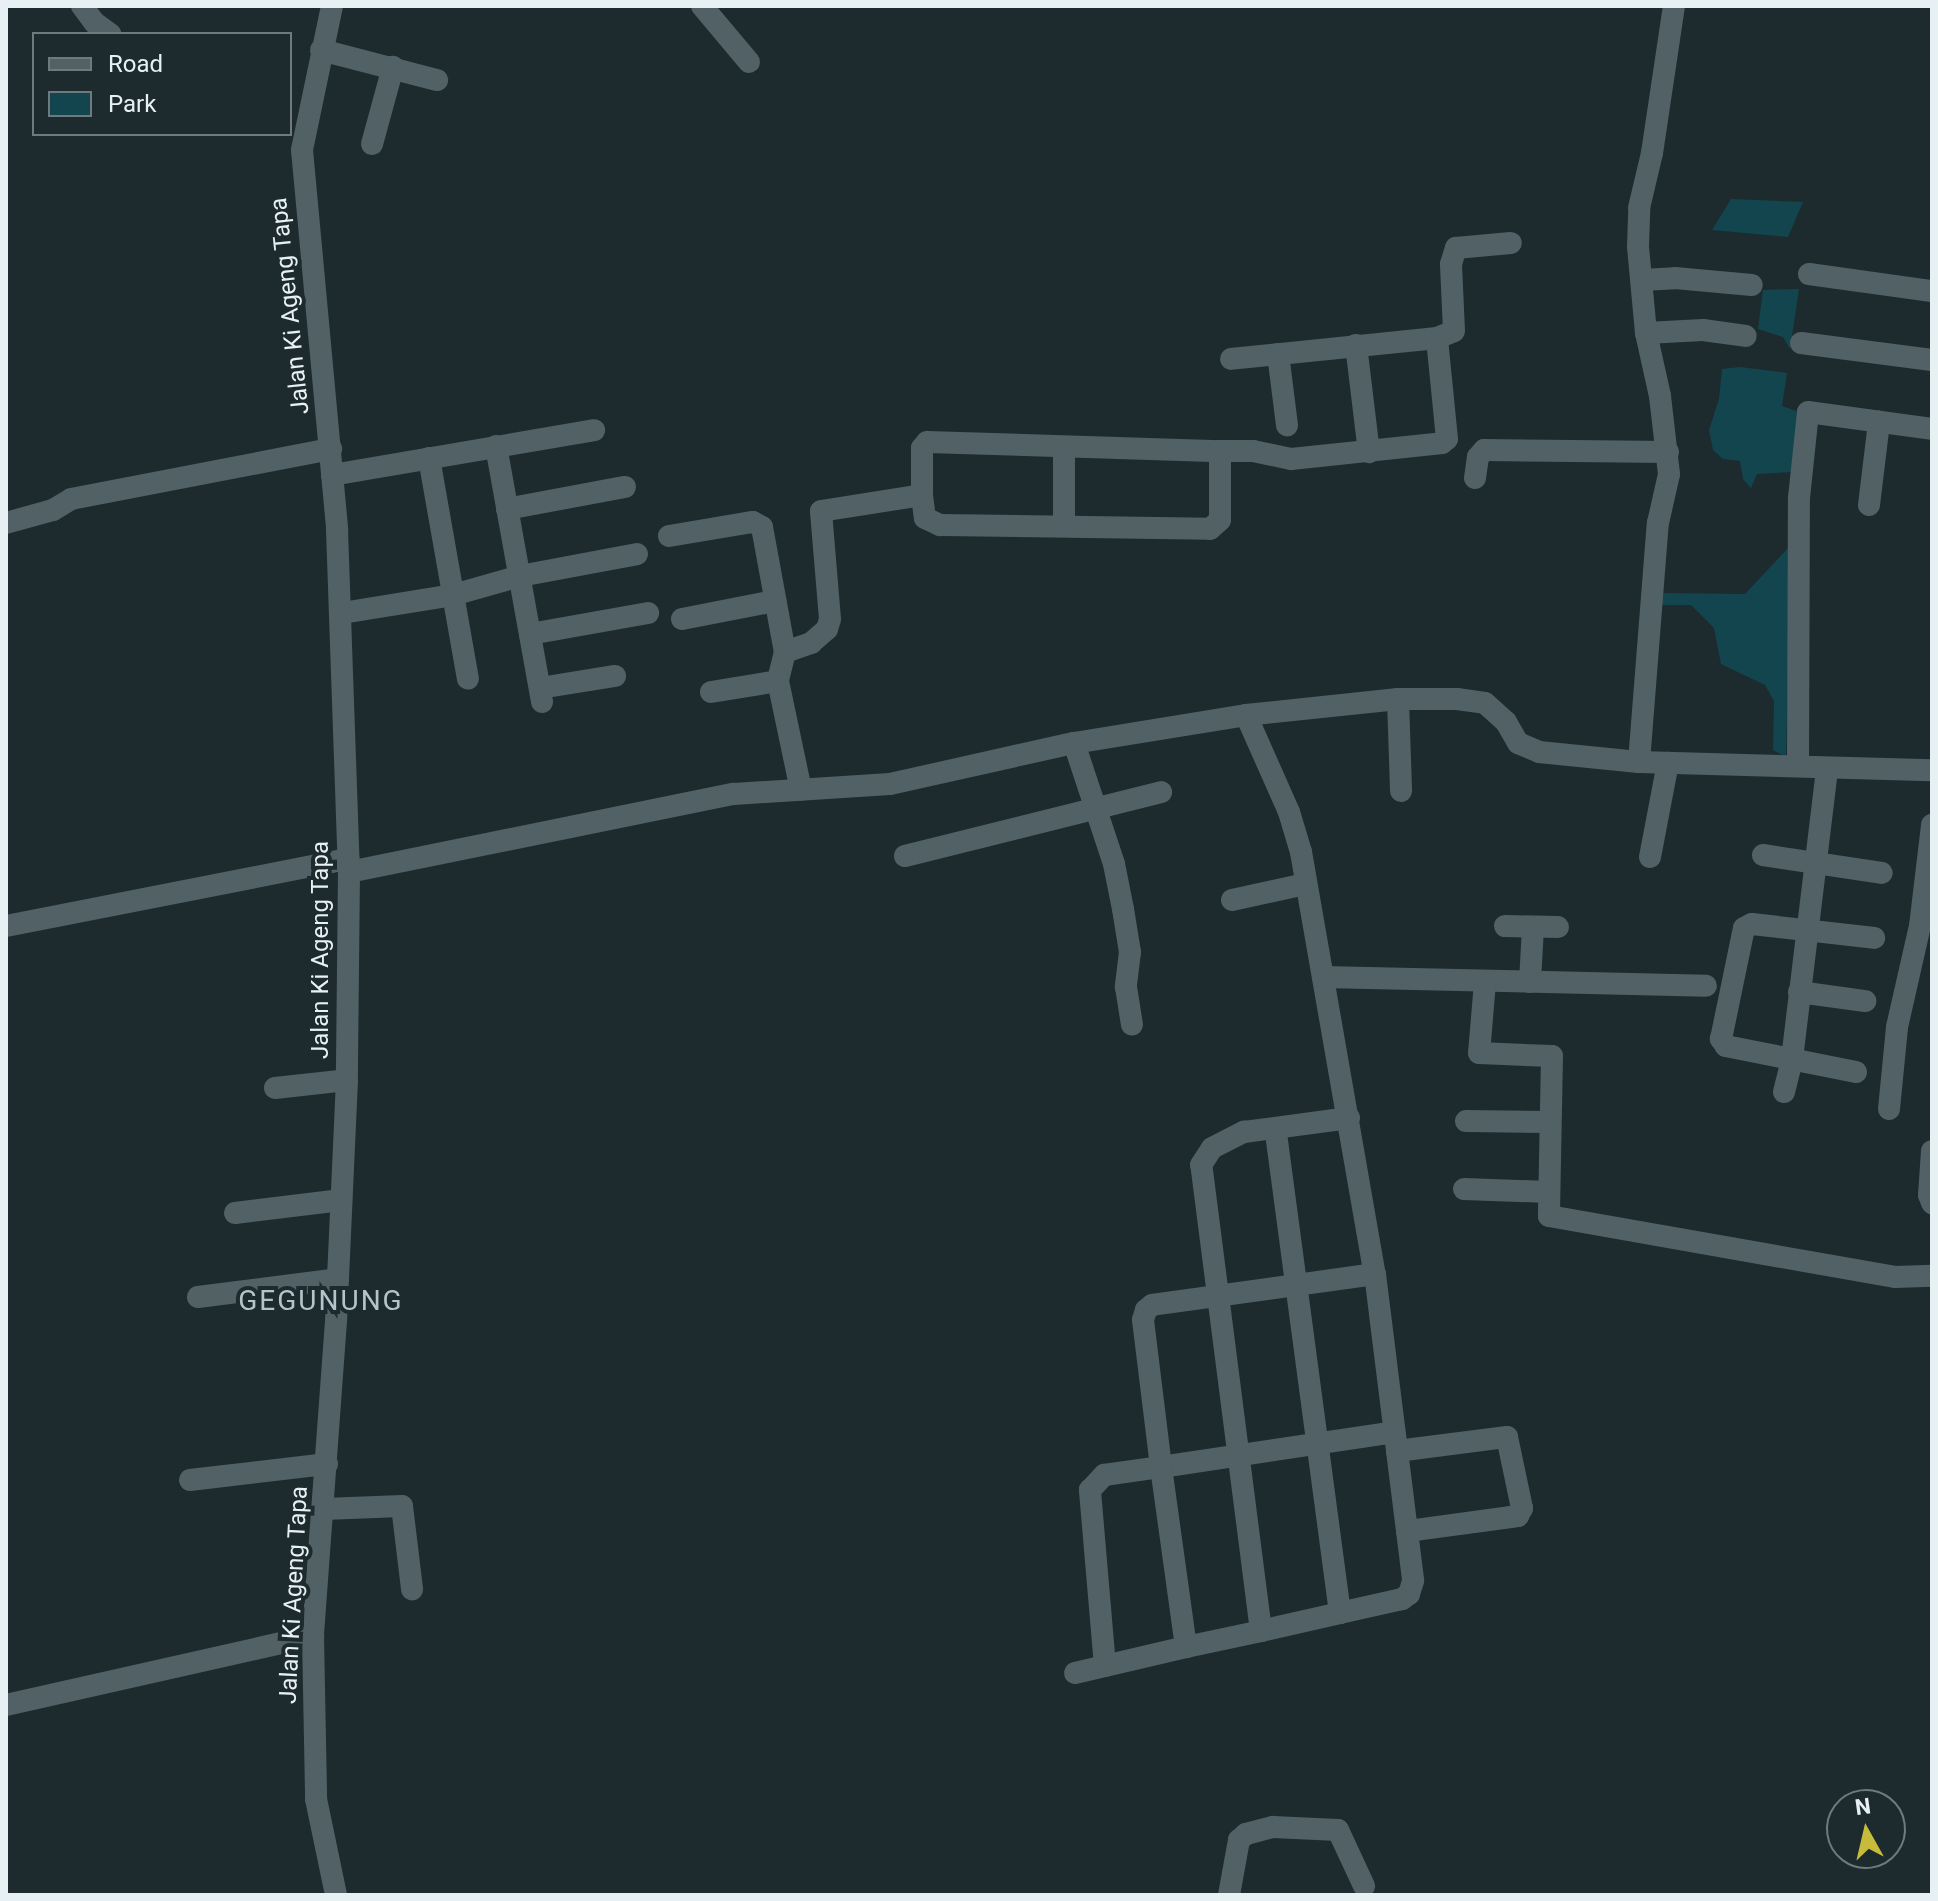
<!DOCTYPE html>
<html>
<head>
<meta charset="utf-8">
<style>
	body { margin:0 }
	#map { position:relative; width:1938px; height:1901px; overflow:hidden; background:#1d2b2f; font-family:Roboto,sans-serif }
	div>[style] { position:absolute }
	.green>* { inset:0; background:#13454f }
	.minor>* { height:22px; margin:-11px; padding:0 11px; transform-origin:11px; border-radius:11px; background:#516165 }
	.tertiary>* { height:22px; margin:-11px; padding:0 11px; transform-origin:11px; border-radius:11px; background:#516165 }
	span { translate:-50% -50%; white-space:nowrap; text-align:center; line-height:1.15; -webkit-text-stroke:8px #1d2b2f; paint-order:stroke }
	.street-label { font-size:24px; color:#e7f0f2 }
	.quarter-label { font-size:28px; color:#b3c5ca; letter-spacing:2px }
	.frame { position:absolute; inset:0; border:8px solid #e7f0f2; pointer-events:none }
	.legend { position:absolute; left:32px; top:32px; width:260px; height:104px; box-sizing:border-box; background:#1d2b2f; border:2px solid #6e7a7d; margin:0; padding:10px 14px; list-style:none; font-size:24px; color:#e7f0f2 }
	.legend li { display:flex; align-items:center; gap:16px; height:40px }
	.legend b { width:40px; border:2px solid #6e7a7d }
	.north { position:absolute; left:1826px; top:1789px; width:80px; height:80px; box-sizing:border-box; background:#1d2b2f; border:2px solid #6e7a7d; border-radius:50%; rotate:352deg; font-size:22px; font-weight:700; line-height:32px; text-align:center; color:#e7f0f2 }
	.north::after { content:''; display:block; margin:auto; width:28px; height:36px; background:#c7bb3b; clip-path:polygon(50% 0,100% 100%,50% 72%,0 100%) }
</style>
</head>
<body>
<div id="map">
	<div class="green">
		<i style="clip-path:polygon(1731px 199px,1803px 202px,1788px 237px,1712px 230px)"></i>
		<i style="clip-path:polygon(1799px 289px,1790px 349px,1783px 337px,1758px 329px,1763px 290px)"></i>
		<i style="clip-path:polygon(1740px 367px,1787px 373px,1782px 406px,1799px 412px,1793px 472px,1757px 474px,1751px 488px,1743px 479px,1740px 461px,1723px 459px,1713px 450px,1709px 430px,1719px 399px,1722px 369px)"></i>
		<i style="clip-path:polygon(1791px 545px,1786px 757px,1773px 750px,1774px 701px,1765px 685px,1721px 664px,1714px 628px,1691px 605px,1659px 605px,1659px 593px,1745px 594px)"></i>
	</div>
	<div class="minor">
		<i style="left:82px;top:6px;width:21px;rotate:53deg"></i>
		<i style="left:95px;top:23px;width:19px;rotate:36deg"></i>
		<i style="left:702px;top:6px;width:73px;rotate:50deg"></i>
		<i style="left:321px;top:50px;width:120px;rotate:14.5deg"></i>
		<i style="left:372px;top:144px;width:80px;rotate:-74.7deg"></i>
		<i style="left:1809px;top:274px;width:124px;rotate:7.9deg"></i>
		<i style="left:1642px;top:280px;width:33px;rotate:-3deg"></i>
		<i style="left:1675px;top:278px;width:77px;rotate:5.2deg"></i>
		<i style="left:1646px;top:333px;width:57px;rotate:-3deg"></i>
		<i style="left:1703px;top:330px;width:43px;rotate:7.9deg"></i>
		<i style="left:1437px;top:338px;width:18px;rotate:-22deg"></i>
		<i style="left:1454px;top:331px;width:67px;rotate:-92.6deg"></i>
		<i style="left:1451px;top:264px;width:17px;rotate:-73deg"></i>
		<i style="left:1456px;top:248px;width:55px;rotate:-5.2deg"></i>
		<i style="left:1801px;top:343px;width:132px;rotate:7.4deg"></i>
		<i style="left:1356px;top:345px;width:108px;rotate:83.1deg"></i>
		<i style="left:1278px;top:354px;width:72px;rotate:82.8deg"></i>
		<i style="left:496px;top:446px;width:260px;rotate:79.8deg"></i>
		<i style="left:429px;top:458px;width:224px;rotate:80deg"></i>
		<i style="left:332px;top:475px;width:266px;rotate:-9.7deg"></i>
		<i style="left:1475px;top:478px;width:21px;rotate:-82deg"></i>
		<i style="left:1478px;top:457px;width:9px;rotate:-49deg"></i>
		<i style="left:1484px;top:450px;width:184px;rotate:0.6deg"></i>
		<i style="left:922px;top:495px;width:23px;rotate:83deg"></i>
		<i style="left:925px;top:518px;width:17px;rotate:25deg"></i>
		<i style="left:940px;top:525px;width:270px;rotate:0.8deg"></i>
		<i style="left:1210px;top:529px;width:13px;rotate:-42deg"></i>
		<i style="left:1220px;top:520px;width:69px;rotate:-90deg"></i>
		<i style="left:1220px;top:451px;width:33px"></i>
		<i style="left:1253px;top:451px;width:39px;rotate:12deg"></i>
		<i style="left:1291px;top:459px;width:152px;rotate:-6deg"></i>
		<i style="left:1442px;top:443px;width:6px;rotate:-39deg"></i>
		<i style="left:1447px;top:439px;width:101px;rotate:-95.7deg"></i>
		<i style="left:1437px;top:338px;width:207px;rotate:174.2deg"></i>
		<i style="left:1869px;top:505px;width:84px;rotate:-83.1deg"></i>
		<i style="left:507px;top:509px;width:120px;rotate:-10.6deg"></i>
		<i style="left:6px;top:523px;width:49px;rotate:-15.5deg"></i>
		<i style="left:53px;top:510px;width:21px;rotate:-31deg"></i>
		<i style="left:71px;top:499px;width:265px;rotate:-10.9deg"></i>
		<i style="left:1064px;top:526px;width:78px;rotate:-90deg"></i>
		<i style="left:669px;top:536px;width:85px;rotate:-9.5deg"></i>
		<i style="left:753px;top:522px;width:10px;rotate:29deg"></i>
		<i style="left:762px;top:527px;width:127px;rotate:79.6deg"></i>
		<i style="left:785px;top:652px;width:30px;rotate:104deg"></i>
		<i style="left:778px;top:681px;width:111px;rotate:78.1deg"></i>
		<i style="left:342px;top:613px;width:112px;rotate:-9.2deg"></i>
		<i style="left:453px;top:595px;width:70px;rotate:-15.8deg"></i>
		<i style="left:520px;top:576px;width:119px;rotate:-10.6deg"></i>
		<i style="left:682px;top:619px;width:95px;rotate:-11deg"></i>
		<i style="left:530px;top:634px;width:120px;rotate:-10.1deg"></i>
		<i style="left:785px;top:652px;width:28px;rotate:-19deg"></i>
		<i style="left:811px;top:643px;width:21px;rotate:-41deg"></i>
		<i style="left:827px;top:629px;width:10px;rotate:-73deg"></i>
		<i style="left:830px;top:619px;width:108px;rotate:-94.8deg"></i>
		<i style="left:821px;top:511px;width:102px;rotate:-9deg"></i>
		<i style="left:922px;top:495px;width:47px;rotate:-90deg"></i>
		<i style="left:922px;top:448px;width:8px;rotate:-50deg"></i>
		<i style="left:927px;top:442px;width:293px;rotate:1.8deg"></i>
		<i style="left:540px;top:688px;width:76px;rotate:-9.1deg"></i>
		<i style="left:711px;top:692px;width:68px;rotate:-9.3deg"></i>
		<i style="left:1398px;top:699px;width:92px;rotate:88.1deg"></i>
		<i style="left:1246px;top:715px;width:106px;rotate:66.1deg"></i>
		<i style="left:1289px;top:812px;width:42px;rotate:73.3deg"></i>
		<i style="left:1301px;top:852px;width:428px;rotate:80.1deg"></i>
		<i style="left:1375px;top:1274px;width:309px;rotate:82.9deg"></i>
		<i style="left:1413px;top:1581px;width:14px;rotate:107deg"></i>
		<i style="left:1409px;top:1594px;width:9px;rotate:144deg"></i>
		<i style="left:1402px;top:1599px;width:64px;rotate:167.3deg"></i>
		<i style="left:1340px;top:1613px;width:489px;rotate:-97.6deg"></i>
		<i style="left:1074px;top:743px;width:127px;rotate:71.7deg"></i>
		<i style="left:1114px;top:864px;width:46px;rotate:78.7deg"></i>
		<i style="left:1123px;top:909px;width:44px;rotate:80.8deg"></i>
		<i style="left:1130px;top:952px;width:35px;rotate:97deg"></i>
		<i style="left:1126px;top:987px;width:38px;rotate:81deg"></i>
		<i style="left:1639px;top:762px;width:240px;rotate:-85.5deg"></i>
		<i style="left:1658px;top:523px;width:50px;rotate:-77.3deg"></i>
		<i style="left:1669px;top:474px;width:79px;rotate:-96.6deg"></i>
		<i style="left:1660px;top:396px;width:65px;rotate:-102.5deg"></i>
		<i style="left:1646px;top:333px;width:87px;rotate:-95.3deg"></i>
		<i style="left:1638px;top:246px;width:38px;rotate:-88deg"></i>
		<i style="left:1639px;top:208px;width:57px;rotate:-76.7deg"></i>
		<i style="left:1652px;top:153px;width:149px;rotate:-81.5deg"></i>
		<i style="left:1798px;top:766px;width:268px;rotate:-89.8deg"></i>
		<i style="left:1799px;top:498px;width:86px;rotate:-84deg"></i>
		<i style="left:1808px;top:412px;width:125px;rotate:7.8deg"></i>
		<i style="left:1763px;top:855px;width:120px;rotate:8.6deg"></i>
		<i style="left:905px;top:856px;width:264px;rotate:-14deg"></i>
		<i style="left:1650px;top:857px;width:96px;rotate:-79.2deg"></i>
		<i style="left:349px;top:872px;width:393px;rotate:-11.5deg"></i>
		<i style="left:734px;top:794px;width:156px;rotate:-3.7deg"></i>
		<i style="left:890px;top:784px;width:189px;rotate:-12.6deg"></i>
		<i style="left:1074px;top:743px;width:174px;rotate:-9.2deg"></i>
		<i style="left:1246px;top:715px;width:153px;rotate:-6deg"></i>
		<i style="left:1398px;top:699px;width:59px"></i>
		<i style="left:1457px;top:699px;width:28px;rotate:8deg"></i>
		<i style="left:1485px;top:703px;width:28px;rotate:42deg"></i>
		<i style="left:1506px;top:722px;width:24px;rotate:60deg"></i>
		<i style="left:1518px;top:743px;width:23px;rotate:23deg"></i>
		<i style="left:1539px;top:752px;width:100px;rotate:5.7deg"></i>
		<i style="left:1639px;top:762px;width:293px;rotate:1.6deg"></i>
		<i style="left:1232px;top:900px;width:75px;rotate:-12.4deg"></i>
		<i style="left:6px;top:926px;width:349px;rotate:-11.1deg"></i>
		<i style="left:1505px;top:926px;width:53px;rotate:1.1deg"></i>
		<i style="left:1323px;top:977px;width:383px;rotate:1.3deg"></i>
		<i style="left:1485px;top:982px;width:71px;rotate:94.8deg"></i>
		<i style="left:1479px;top:1053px;width:73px;rotate:2.4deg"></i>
		<i style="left:1552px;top:1056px;width:160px;rotate:91.1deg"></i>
		<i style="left:1549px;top:1216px;width:351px;rotate:10deg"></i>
		<i style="left:1895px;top:1277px;width:37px;rotate:-2deg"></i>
		<i style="left:1530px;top:982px;width:55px;rotate:-86.9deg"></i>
		<i style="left:1799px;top:992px;width:67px;rotate:7.8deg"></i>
		<i style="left:1856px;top:1072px;width:133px;rotate:-168.7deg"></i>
		<i style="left:1726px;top:1046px;width:9px;rotate:-126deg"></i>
		<i style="left:1721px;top:1039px;width:113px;rotate:-78.3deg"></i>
		<i style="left:1744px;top:928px;width:9px;rotate:-27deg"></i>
		<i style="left:1752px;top:924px;width:123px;rotate:6.5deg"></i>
		<i style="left:275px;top:1088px;width:72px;rotate:-6.3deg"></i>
		<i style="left:1784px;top:1092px;width:34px;rotate:-76deg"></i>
		<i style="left:1792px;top:1059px;width:293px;rotate:-83.1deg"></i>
		<i style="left:1889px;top:1109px;width:82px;rotate:-84.4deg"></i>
		<i style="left:1897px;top:1027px;width:104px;rotate:-77.2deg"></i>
		<i style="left:1920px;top:926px;width:102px;rotate:-83.2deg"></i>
		<i style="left:1466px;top:1121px;width:84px;rotate:0.7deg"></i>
		<i style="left:1932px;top:1151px;width:44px;rotate:93.9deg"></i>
		<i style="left:1929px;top:1195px;width:9px;rotate:69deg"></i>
		<i style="left:1464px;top:1189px;width:84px;rotate:2deg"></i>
		<i style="left:235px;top:1213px;width:107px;rotate:-7deg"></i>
		<i style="left:1375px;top:1274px;width:225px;rotate:172.1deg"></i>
		<i style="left:1152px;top:1305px;width:8px;rotate:140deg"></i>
		<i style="left:1146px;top:1310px;width:10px;rotate:107deg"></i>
		<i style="left:1143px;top:1320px;width:148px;rotate:83deg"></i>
		<i style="left:1161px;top:1467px;width:236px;rotate:-8.5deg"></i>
		<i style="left:198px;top:1297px;width:141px;rotate:-7.3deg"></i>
		<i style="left:1397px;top:1451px;width:111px;rotate:-7.3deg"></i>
		<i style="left:1507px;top:1437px;width:73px;rotate:78.1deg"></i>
		<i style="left:1522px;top:1508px;width:9px;rotate:117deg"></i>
		<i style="left:1518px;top:1516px;width:7px;rotate:172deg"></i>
		<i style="left:1511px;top:1517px;width:105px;rotate:172.3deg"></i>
		<i style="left:190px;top:1480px;width:138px;rotate:-6.7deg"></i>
		<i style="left:324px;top:1509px;width:78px;rotate:-2.2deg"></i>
		<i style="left:402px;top:1506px;width:84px;rotate:83.1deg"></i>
		<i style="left:1340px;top:1613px;width:81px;rotate:167.2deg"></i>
		<i style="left:1261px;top:1631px;width:470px;rotate:-97.3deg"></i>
		<i style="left:1201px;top:1165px;width:20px;rotate:-57deg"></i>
		<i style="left:1212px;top:1148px;width:36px;rotate:-27deg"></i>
		<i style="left:1244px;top:1132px;width:106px;rotate:-7.6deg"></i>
		<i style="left:1105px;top:1666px;width:177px;rotate:-94.9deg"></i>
		<i style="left:1090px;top:1490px;width:21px;rotate:-47deg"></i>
		<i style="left:1104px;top:1475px;width:58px;rotate:-8deg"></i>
		<i style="left:1161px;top:1467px;width:182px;rotate:82.1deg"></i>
		<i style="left:1186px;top:1647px;width:77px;rotate:-12deg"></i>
		<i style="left:1075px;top:1673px;width:114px;rotate:-13.2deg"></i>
		<i style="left:6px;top:1705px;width:315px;rotate:-12.7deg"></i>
		<i style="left:1229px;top:1895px;width:56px;rotate:-79.7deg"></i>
		<i style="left:1239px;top:1840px;width:9px;rotate:-41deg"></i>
		<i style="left:1246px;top:1834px;width:28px;rotate:-15deg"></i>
		<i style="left:1273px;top:1827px;width:65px;rotate:2.6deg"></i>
		<i style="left:1338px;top:1830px;width:62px;rotate:65.1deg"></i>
	</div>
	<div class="tertiary">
		<i style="left:332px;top:6px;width:147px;rotate:101.8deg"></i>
		<i style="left:302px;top:150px;width:382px;rotate:84.7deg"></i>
		<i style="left:337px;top:530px;width:342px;rotate:88deg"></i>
		<i style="left:349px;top:872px;width:208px;rotate:90.6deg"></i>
		<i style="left:347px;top:1080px;width:241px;rotate:92.6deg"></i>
		<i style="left:336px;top:1321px;width:316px;rotate:94.2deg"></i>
		<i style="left:313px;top:1636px;width:163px;rotate:88.9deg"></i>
		<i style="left:316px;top:1799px;width:98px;rotate:78.2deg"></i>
	</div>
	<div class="street-label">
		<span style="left:290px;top:306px;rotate:-96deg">Jalan Ki Ageng Tapa</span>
		<span style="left:321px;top:950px;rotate:-90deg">Jalan Ki Ageng Tapa</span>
		<span style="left:294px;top:1595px;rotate:-87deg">Jalan Ki Ageng Tapa</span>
	</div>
	<div class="quarter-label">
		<span style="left:321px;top:1301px">GEGUNUNG</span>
	</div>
	<div class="frame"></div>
	<ul class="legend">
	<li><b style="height:10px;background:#516165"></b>Road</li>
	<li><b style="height:22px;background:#13454f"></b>Park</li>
	</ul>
	<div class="north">N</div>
</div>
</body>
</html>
